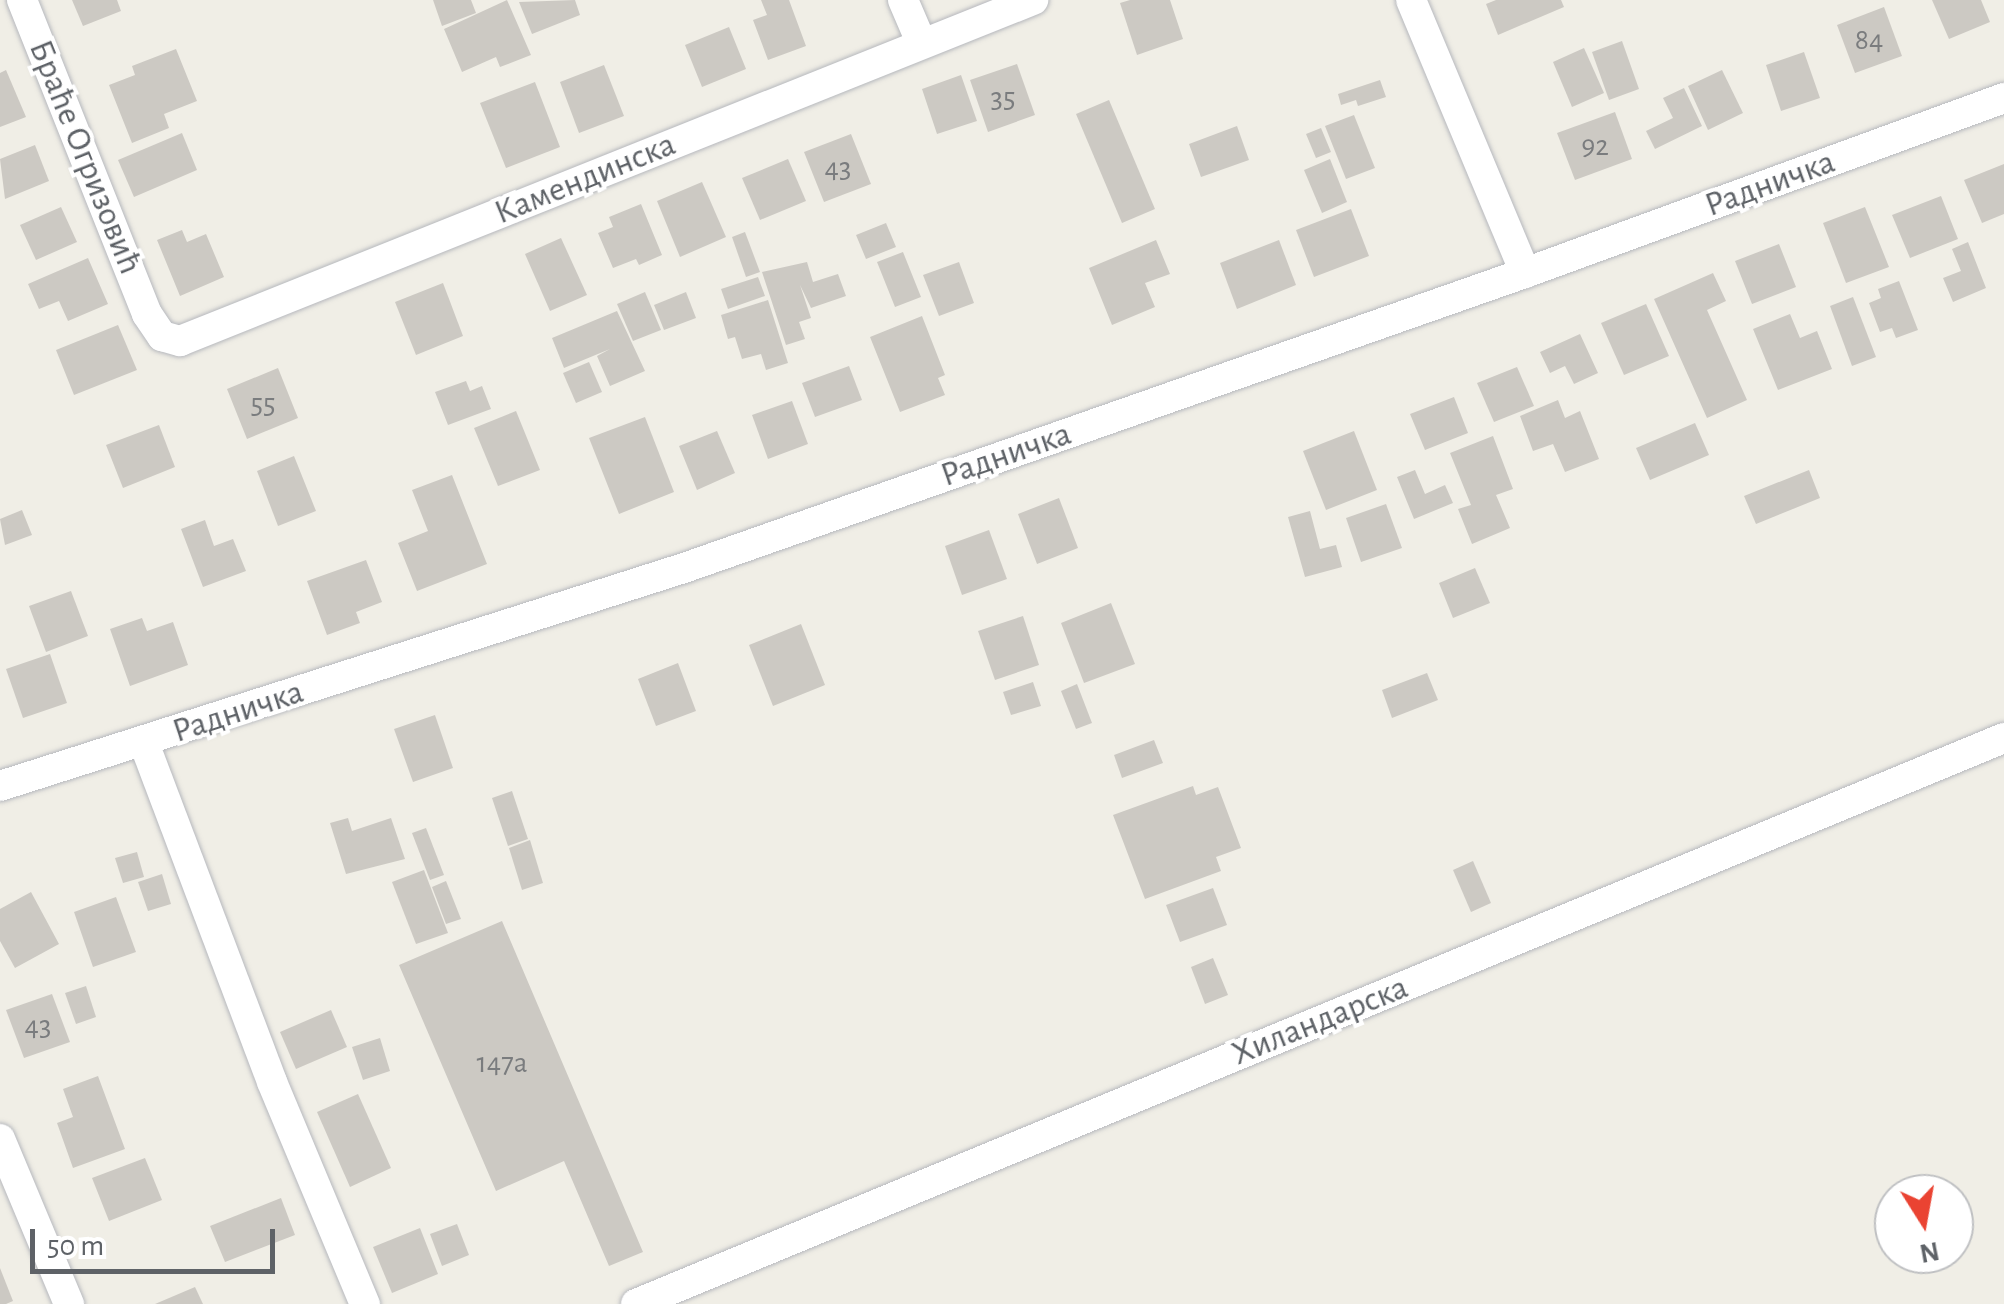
<!DOCTYPE html>
<html>
<head>
<meta charset="utf-8">
<style>
	body { margin:0 }
	#map { position:relative; width:2004px; height:1304px; overflow:hidden; background:#f0eee6; font-family:"Alegreya Sans",sans-serif }
	div>[style] { position:absolute }
	.building>* { inset:0; background:#ccc9c3 }
	.roads { filter:drop-shadow(0 0 2px #b6b8bd) drop-shadow(0 0 2px #b6b8bd) }
	.minor>* { height:30px; margin:-15px; padding:0 15px; transform-origin:15px; border-radius:15px; background:#fff }
	span { translate:-50% -50%; white-space:nowrap; text-align:center; line-height:1.15; -webkit-text-stroke:8px #fff; paint-order:stroke }
	.number-label { font-size:30px; color:#7a7c7e }
	.number-label span { -webkit-text-stroke-width:0 }
	.street-label { font-size:35px; color:#5e6267 }
	.north { position:absolute; left:1874px; top:1174px; width:100px; height:100px; box-sizing:border-box; background:#fff; border:2px solid #bfc0c2; border-radius:50%; rotate:169deg; font-size:28px; font-weight:700; line-height:40px; text-align:center; color:#5e6267 }
	.north::after { content:''; display:block; margin:auto; width:35px; height:45px; background:#ea4332; clip-path:polygon(50% 0,100% 100%,50% 72%,0 100%) }
	.scale { position:absolute; left:30px; top:1229px; width:245px; height:45px; box-sizing:border-box; border:5px solid #5e6267; border-top:0; padding-left:12px; font-size:30px; line-height:35px; white-space:nowrap; color:#5e6267; -webkit-text-stroke:8px #fff; paint-order:stroke }
</style>
</head>
<body>
<div id="map">
	<div class="building">
		<i style="clip-path:polygon(72px 0,117px 0,121px 11px,83px 26px)"></i>
		<i style="clip-path:polygon(433px 0,471px 0,476px 13px,442px 26px)"></i>
		<i style="clip-path:polygon(507px 0,531px 55px,500px 67px,496px 57px,462px 72px,444px 29px)"></i>
		<i style="clip-path:polygon(575px 0,580px 15px,532px 34px,519px 2px)"></i>
		<i style="clip-path:polygon(761px 0,789px 0,806px 46px,768px 60px,753px 20px,767px 15px)"></i>
		<i style="clip-path:polygon(1130px 0,1170px 0,1183px 39px,1137px 55px,1120px 3px)"></i>
		<i style="clip-path:polygon(1496px 0,1561px 0,1564px 7px,1498px 35px,1486px 4px)"></i>
		<i style="clip-path:polygon(1932px 0,1981px 0,1990px 22px,1949px 39px)"></i>
		<i style="clip-path:polygon(1884px 7px,1902px 56px,1855px 73px,1837px 25px)"></i>
		<i style="clip-path:polygon(729px 27px,746px 69px,702px 87px,685px 45px)"></i>
		<i style="clip-path:polygon(1622px 41px,1639px 89px,1609px 100px,1592px 52px)"></i>
		<i style="clip-path:polygon(1584px 48px,1604px 93px,1572px 107px,1553px 62px)"></i>
		<i style="clip-path:polygon(176px 49px,197px 101px,164px 114px,169px 128px,132px 143px,109px 85px,135px 75px,132px 66px)"></i>
		<i style="clip-path:polygon(1804px 52px,1820px 98px,1781px 111px,1766px 65px)"></i>
		<i style="clip-path:polygon(1017px 64px,1035px 115px,988px 132px,970px 80px)"></i>
		<i style="clip-path:polygon(604px 65px,624px 116px,579px 133px,560px 82px)"></i>
		<i style="clip-path:polygon(6px 70px,26px 117px,0 127px,0 73px)"></i>
		<i style="clip-path:polygon(1722px 70px,1743px 113px,1708px 130px,1688px 86px)"></i>
		<i style="clip-path:polygon(961px 75px,977px 121px,937px 134px,922px 89px)"></i>
		<i style="clip-path:polygon(1380px 80px,1386px 97px,1358px 106px,1356px 100px,1341px 105px,1338px 94px)"></i>
		<i style="clip-path:polygon(535px 82px,560px 147px,506px 168px,480px 103px)"></i>
		<i style="clip-path:polygon(1684px 88px,1702px 126px,1655px 149px,1646px 131px,1673px 118px,1663px 98px)"></i>
		<i style="clip-path:polygon(1109px 100px,1155px 209px,1122px 223px,1076px 114px)"></i>
		<i style="clip-path:polygon(1615px 112px,1632px 159px,1575px 180px,1557px 133px)"></i>
		<i style="clip-path:polygon(1354px 115px,1375px 168px,1346px 179px,1325px 126px)"></i>
		<i style="clip-path:polygon(1237px 126px,1249px 160px,1201px 177px,1189px 144px)"></i>
		<i style="clip-path:polygon(1321px 128px,1331px 152px,1316px 158px,1306px 134px)"></i>
		<i style="clip-path:polygon(182px 133px,197px 170px,134px 197px,118px 160px)"></i>
		<i style="clip-path:polygon(851px 134px,871px 184px,824px 202px,804px 152px)"></i>
		<i style="clip-path:polygon(35px 145px,49px 181px,5px 199px,0 159px)"></i>
		<i style="clip-path:polygon(788px 159px,806px 201px,760px 220px,742px 178px)"></i>
		<i style="clip-path:polygon(1330px 159px,1347px 202px,1322px 213px,1304px 170px)"></i>
		<i style="clip-path:polygon(2004px 164px,2004px 214px,1982px 223px,1964px 180px)"></i>
		<i style="clip-path:polygon(702px 182px,726px 237px,680px 257px,657px 201px)"></i>
		<i style="clip-path:polygon(1941px 196px,1958px 239px,1910px 258px,1892px 215px)"></i>
		<i style="clip-path:polygon(641px 204px,662px 255px,639px 265px,636px 259px,613px 268px,598px 233px,613px 227px,609px 217px)"></i>
		<i style="clip-path:polygon(61px 207px,77px 242px,36px 260px,20px 225px)"></i>
		<i style="clip-path:polygon(1865px 207px,1889px 267px,1846px 283px,1823px 223px)"></i>
		<i style="clip-path:polygon(1351px 209px,1369px 256px,1314px 277px,1296px 230px)"></i>
		<i style="clip-path:polygon(886px 223px,896px 247px,866px 259px,856px 235px)"></i>
		<i style="clip-path:polygon(182px 230px,187px 242px,206px 234px,224px 277px,180px 296px,157px 240px)"></i>
		<i style="clip-path:polygon(745px 232px,760px 272px,746px 277px,732px 237px)"></i>
		<i style="clip-path:polygon(561px 238px,587px 295px,550px 311px,525px 254px)"></i>
		<i style="clip-path:polygon(1156px 240px,1170px 274px,1145px 283px,1155px 307px,1112px 325px,1089px 268px)"></i>
		<i style="clip-path:polygon(1279px 240px,1296px 285px,1237px 309px,1220px 263px)"></i>
		<i style="clip-path:polygon(1968px 242px,1986px 288px,1953px 302px,1943px 278px,1961px 271px,1952px 249px)"></i>
		<i style="clip-path:polygon(1779px 244px,1796px 287px,1752px 304px,1735px 261px)"></i>
		<i style="clip-path:polygon(903px 252px,921px 297px,895px 307px,877px 262px)"></i>
		<i style="clip-path:polygon(88px 258px,108px 304px,68px 321px,59px 301px,39px 309px,28px 284px)"></i>
		<i style="clip-path:polygon(807px 262px,813px 282px,838px 274px,846px 296px,811px 308px,800px 285px,811px 318px,799px 322px,805px 339px,786px 345px,762px 272px)"></i>
		<i style="clip-path:polygon(959px 262px,974px 303px,939px 316px,923px 275px)"></i>
		<i style="clip-path:polygon(1713px 273px,1726px 301px,1707px 310px,1747px 400px,1707px 418px,1654px 299px)"></i>
		<i style="clip-path:polygon(758px 277px,765px 296px,728px 309px,721px 289px)"></i>
		<i style="clip-path:polygon(1899px 281px,1918px 330px,1896px 338px,1892px 328px,1880px 332px,1869px 303px,1881px 298px,1878px 289px)"></i>
		<i style="clip-path:polygon(443px 283px,463px 336px,416px 355px,395px 302px)"></i>
		<i style="clip-path:polygon(645px 292px,661px 330px,633px 341px,617px 304px)"></i>
		<i style="clip-path:polygon(686px 292px,696px 318px,664px 330px,654px 305px)"></i>
		<i style="clip-path:polygon(1853px 297px,1876px 357px,1852px 366px,1830px 306px)"></i>
		<i style="clip-path:polygon(768px 300px,788px 363px,766px 370px,761px 354px,742px 359px,735px 337px,728px 339px,721px 315px)"></i>
		<i style="clip-path:polygon(1646px 304px,1669px 356px,1624px 375px,1601px 323px)"></i>
		<i style="clip-path:polygon(617px 311px,645px 371px,610px 386px,597px 356px,610px 349px,564px 368px,552px 338px)"></i>
		<i style="clip-path:polygon(1790px 314px,1800px 338px,1817px 331px,1832px 369px,1778px 390px,1753px 329px)"></i>
		<i style="clip-path:polygon(922px 316px,945px 375px,938px 378px,945px 395px,900px 412px,870px 337px)"></i>
		<i style="clip-path:polygon(118px 325px,137px 370px,74px 395px,56px 350px)"></i>
		<i style="clip-path:polygon(1580px 334px,1598px 373px,1574px 384px,1565px 366px,1550px 373px,1540px 352px)"></i>
		<i style="clip-path:polygon(589px 362px,602px 392px,576px 403px,563px 373px)"></i>
		<i style="clip-path:polygon(849px 366px,862px 400px,815px 417px,802px 383px)"></i>
		<i style="clip-path:polygon(1517px 367px,1534px 406px,1494px 422px,1477px 383px)"></i>
		<i style="clip-path:polygon(278px 368px,298px 418px,247px 439px,227px 389px)"></i>
		<i style="clip-path:polygon(466px 381px,470px 391px,482px 386px,491px 409px,448px 425px,435px 392px)"></i>
		<i style="clip-path:polygon(1454px 397px,1468px 433px,1425px 450px,1410px 414px)"></i>
		<i style="clip-path:polygon(1558px 400px,1565px 418px,1580px 411px,1599px 459px,1565px 472px,1553px 444px,1533px 451px,1520px 416px)"></i>
		<i style="clip-path:polygon(792px 401px,808px 444px,768px 459px,752px 415px)"></i>
		<i style="clip-path:polygon(516px 411px,540px 470px,498px 486px,474px 428px)"></i>
		<i style="clip-path:polygon(645px 417px,674px 492px,619px 514px,589px 438px)"></i>
		<i style="clip-path:polygon(1695px 423px,1709px 455px,1650px 480px,1636px 448px)"></i>
		<i style="clip-path:polygon(159px 425px,175px 467px,123px 488px,106px 445px)"></i>
		<i style="clip-path:polygon(717px 431px,735px 473px,697px 490px,679px 446px)"></i>
		<i style="clip-path:polygon(1354px 431px,1377px 490px,1326px 510px,1303px 451px)"></i>
		<i style="clip-path:polygon(1493px 436px,1513px 489px,1496px 495px,1510px 528px,1472px 544px,1458px 509px,1471px 505px,1450px 453px)"></i>
		<i style="clip-path:polygon(294px 456px,316px 511px,278px 526px,257px 471px)"></i>
		<i style="clip-path:polygon(1415px 470px,1425px 494px,1445px 485px,1453px 503px,1414px 519px,1397px 477px)"></i>
		<i style="clip-path:polygon(1809px 470px,1820px 498px,1756px 524px,1744px 496px)"></i>
		<i style="clip-path:polygon(452px 475px,487px 564px,417px 591px,398px 543px,428px 531px,412px 490px)"></i>
		<i style="clip-path:polygon(1059px 498px,1078px 548px,1037px 564px,1018px 514px)"></i>
		<i style="clip-path:polygon(1386px 504px,1402px 548px,1361px 562px,1346px 518px)"></i>
		<i style="clip-path:polygon(22px 510px,32px 535px,5px 545px,0 519px)"></i>
		<i style="clip-path:polygon(1310px 511px,1320px 549px,1336px 545px,1342px 567px,1305px 577px,1288px 517px)"></i>
		<i style="clip-path:polygon(205px 520px,214px 546px,233px 539px,246px 571px,203px 587px,181px 529px)"></i>
		<i style="clip-path:polygon(989px 530px,1007px 579px,962px 595px,945px 546px)"></i>
		<i style="clip-path:polygon(366px 560px,382px 602px,356px 612px,360px 623px,327px 635px,307px 581px)"></i>
		<i style="clip-path:polygon(1475px 568px,1490px 603px,1453px 618px,1439px 583px)"></i>
		<i style="clip-path:polygon(71px 591px,88px 636px,46px 652px,29px 606px)"></i>
		<i style="clip-path:polygon(1111px 603px,1135px 664px,1084px 683px,1061px 623px)"></i>
		<i style="clip-path:polygon(1023px 616px,1039px 665px,995px 680px,978px 631px)"></i>
		<i style="clip-path:polygon(142px 618px,147px 631px,173px 622px,188px 665px,130px 686px,110px 629px)"></i>
		<i style="clip-path:polygon(801px 624px,825px 685px,773px 706px,749px 645px)"></i>
		<i style="clip-path:polygon(50px 654px,67px 703px,23px 718px,6px 669px)"></i>
		<i style="clip-path:polygon(678px 663px,696px 711px,656px 726px,638px 679px)"></i>
		<i style="clip-path:polygon(1427px 673px,1438px 700px,1392px 718px,1382px 690px)"></i>
		<i style="clip-path:polygon(1033px 682px,1041px 706px,1011px 715px,1003px 692px)"></i>
		<i style="clip-path:polygon(1077px 684px,1092px 723px,1076px 729px,1061px 691px)"></i>
		<i style="clip-path:polygon(435px 715px,453px 768px,413px 782px,394px 729px)"></i>
		<i style="clip-path:polygon(1154px 740px,1163px 763px,1122px 778px,1114px 755px)"></i>
		<i style="clip-path:polygon(1193px 786px,1196px 795px,1218px 787px,1241px 848px,1216px 857px,1221px 871px,1145px 899px,1113px 815px)"></i>
		<i style="clip-path:polygon(512px 791px,528px 839px,508px 846px,492px 798px)"></i>
		<i style="clip-path:polygon(348px 818px,352px 831px,391px 818px,405px 859px,346px 874px,330px 823px)"></i>
		<i style="clip-path:polygon(426px 828px,444px 875px,430px 880px,412px 833px)"></i>
		<i style="clip-path:polygon(530px 840px,543px 883px,522px 890px,509px 848px)"></i>
		<i style="clip-path:polygon(137px 852px,144px 877px,123px 883px,115px 858px)"></i>
		<i style="clip-path:polygon(1473px 861px,1491px 903px,1471px 912px,1453px 870px)"></i>
		<i style="clip-path:polygon(424px 870px,448px 933px,416px 944px,392px 882px)"></i>
		<i style="clip-path:polygon(162px 874px,171px 904px,148px 911px,138px 882px)"></i>
		<i style="clip-path:polygon(446px 881px,461px 919px,446px 924px,432px 887px)"></i>
		<i style="clip-path:polygon(1213px 888px,1227px 925px,1180px 942px,1166px 905px)"></i>
		<i style="clip-path:polygon(31px 892px,59px 944px,15px 968px,0 941px,0 909px)"></i>
		<i style="clip-path:polygon(116px 897px,136px 952px,93px 967px,74px 912px)"></i>
		<i style="clip-path:polygon(502px 921px,643px 1252px,609px 1266px,564px 1161px,496px 1191px,399px 965px)"></i>
		<i style="clip-path:polygon(1213px 958px,1228px 995px,1205px 1004px,1191px 967px)"></i>
		<i style="clip-path:polygon(86px 986px,96px 1017px,76px 1024px,65px 993px)"></i>
		<i style="clip-path:polygon(52px 994px,70px 1042px,24px 1058px,6px 1010px)"></i>
		<i style="clip-path:polygon(331px 1010px,347px 1047px,296px 1069px,280px 1032px)"></i>
		<i style="clip-path:polygon(380px 1038px,390px 1071px,363px 1080px,352px 1047px)"></i>
		<i style="clip-path:polygon(98px 1076px,125px 1149px,73px 1168px,57px 1123px,73px 1117px,63px 1089px)"></i>
		<i style="clip-path:polygon(358px 1094px,391px 1168px,350px 1187px,317px 1112px)"></i>
		<i style="clip-path:polygon(145px 1158px,162px 1200px,109px 1221px,92px 1178px)"></i>
		<i style="clip-path:polygon(281px 1198px,295px 1235px,225px 1262px,210px 1226px)"></i>
		<i style="clip-path:polygon(457px 1224px,469px 1255px,442px 1266px,430px 1234px)"></i>
		<i style="clip-path:polygon(420px 1228px,438px 1274px,392px 1293px,373px 1247px)"></i>
		<i style="clip-path:polygon(0 1268px,13px 1301px,6px 1304px,0 1304px)"></i>
		<i style="clip-path:polygon(195px 1287px,203px 1304px,155px 1304px)"></i>
	</div>
	<div class="roads">
		<div class="minor">
			<i style="left:22px;top:0;width:338px;rotate:68.3deg"></i>
			<i style="left:147px;top:314px;width:27px;rotate:56deg"></i>
			<i style="left:162px;top:336px;width:19px;rotate:16deg"></i>
			<i style="left:180px;top:341px;width:919px;rotate:-21.79deg"></i>
			<i style="left:903px;top:0;width:46px;rotate:66.8deg"></i>
			<i style="left:1411px;top:0;width:296px;rotate:67.3deg"></i>
			<i style="left:144px;top:743px;width:362px;rotate:69.3deg"></i>
			<i style="left:272px;top:1082px;width:241px;rotate:67.3deg"></i>
			<i style="left:0;top:786px;width:718px;rotate:-17.68deg"></i>
			<i style="left:684px;top:568px;width:891px;rotate:-19.33deg"></i>
			<i style="left:1525px;top:273px;width:510px;rotate:-20.07deg"></i>
			<i style="left:0;top:1139px;width:179px;rotate:67.3deg"></i>
			<i style="left:636px;top:1304px;width:1480px;rotate:-22.48deg"></i>
		</div>
	</div>
	<div class="number-label">
		<span style="left:1869px;top:40px">84</span>
		<span style="left:1003px;top:98px">35</span>
		<span style="left:1595px;top:146px">92</span>
		<span style="left:838px;top:168px">43</span>
		<span style="left:263px;top:404px">55</span>
		<span style="left:38px;top:1026px">43</span>
		<span style="left:502px;top:1063px">147a</span>
	</div>
	<div class="street-label">
		<span style="left:85px;top:157px;rotate:68deg">Браће Огризовић</span>
		<span style="left:585px;top:179px;rotate:-22deg">Камендинска</span>
		<span style="left:1770px;top:184px;rotate:-20deg">Радничка</span>
		<span style="left:1006px;top:455px;rotate:-19deg">Радничка</span>
		<span style="left:238px;top:712px;rotate:-18deg">Радничка</span>
		<span style="left:1320px;top:1021px;rotate:-22deg">Хиландарска</span>
	</div>
	<div class="north">N</div>
	<div class="scale">50 m</div>
</div>
</body>
</html>
